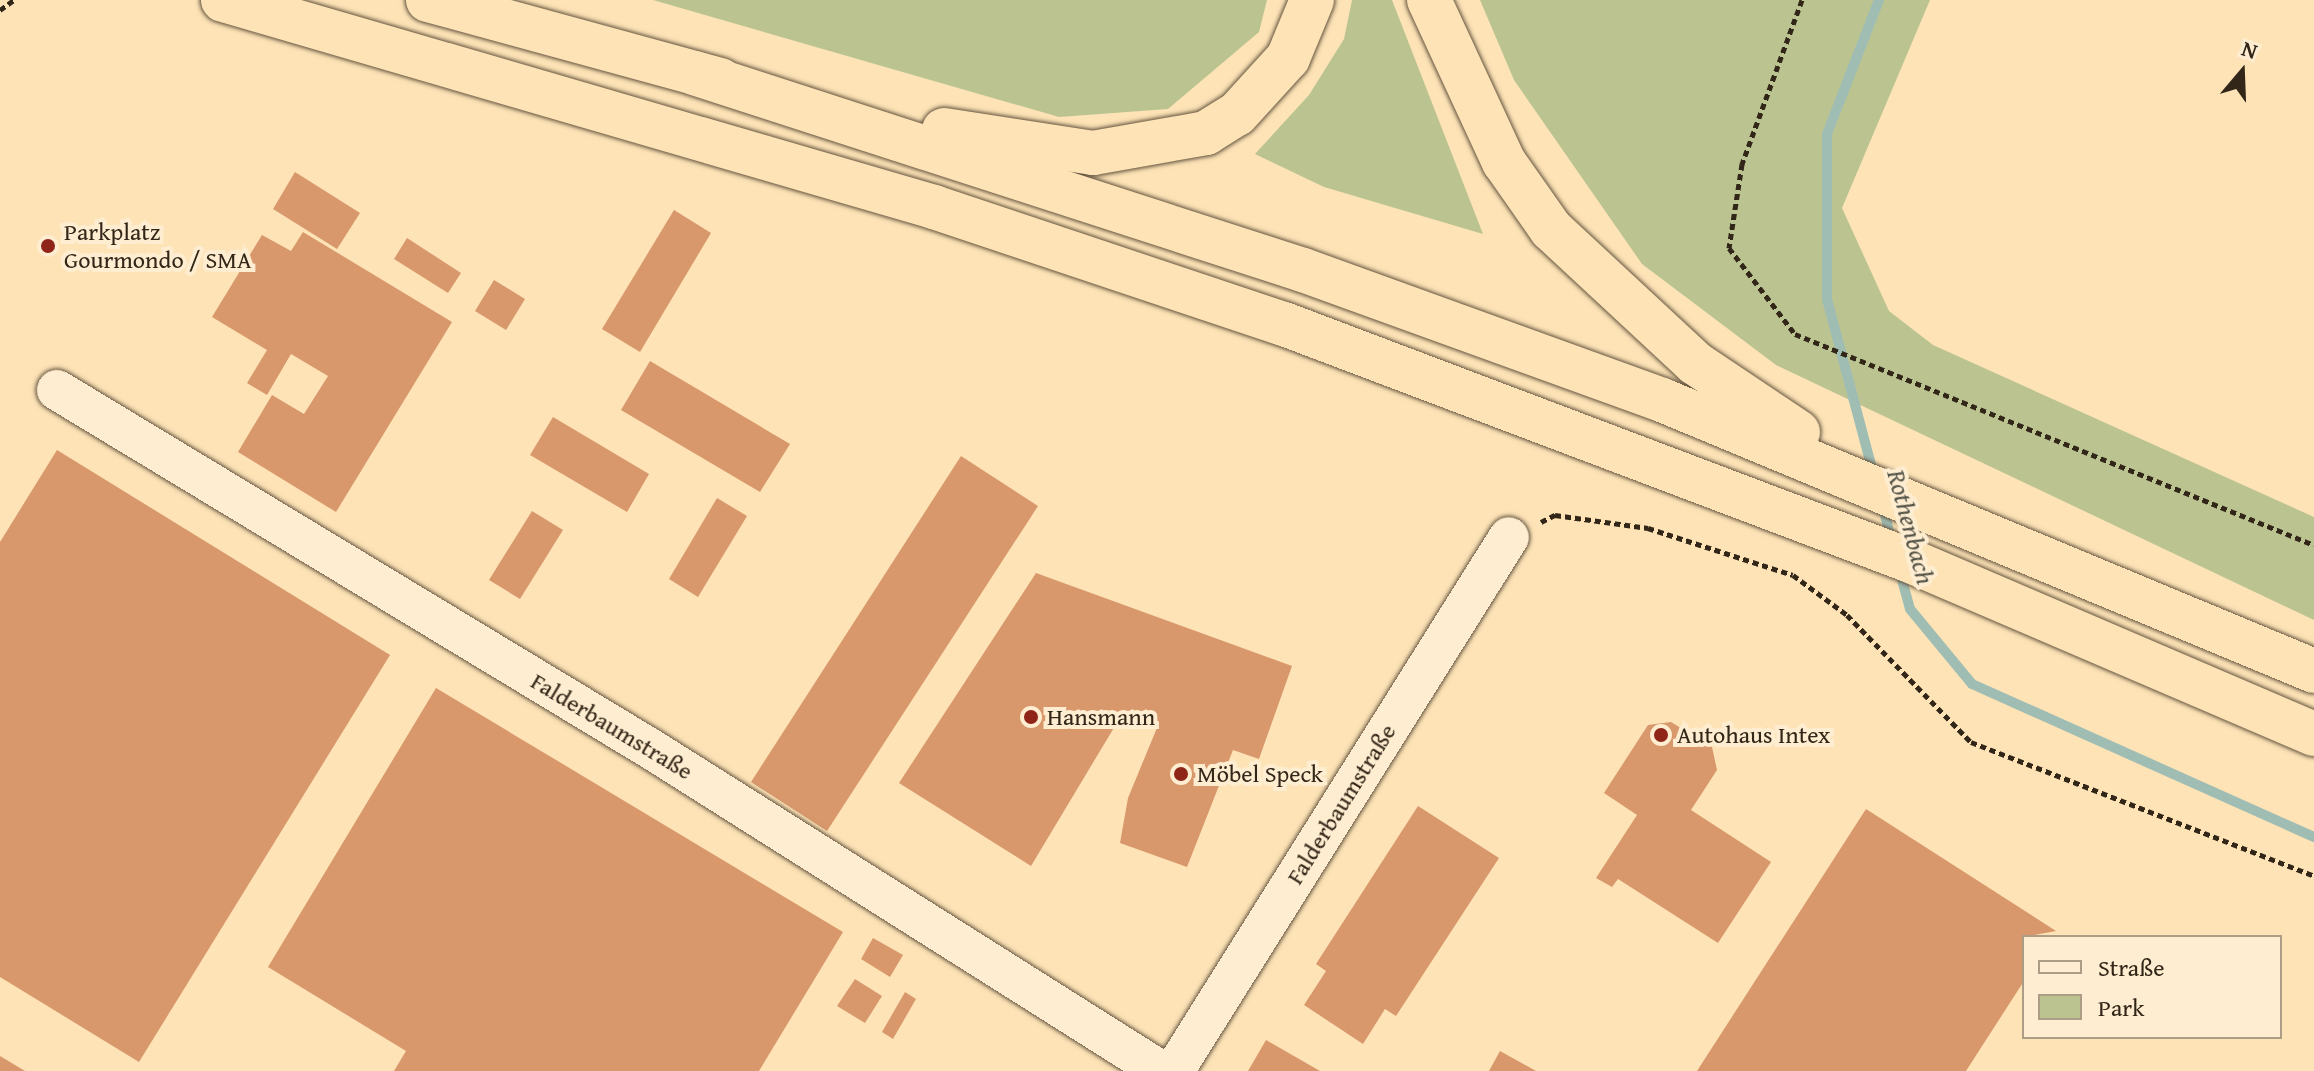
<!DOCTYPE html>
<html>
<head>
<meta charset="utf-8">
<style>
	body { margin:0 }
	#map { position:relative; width:2314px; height:1071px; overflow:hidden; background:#fde3b6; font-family:"Gentium Book Plus",serif }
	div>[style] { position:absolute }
	.green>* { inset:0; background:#bbc491 }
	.stream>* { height:10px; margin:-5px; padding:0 5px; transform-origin:5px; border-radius:5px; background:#a0bdb4 }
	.building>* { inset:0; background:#d8986c }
	.path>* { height:5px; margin-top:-2.5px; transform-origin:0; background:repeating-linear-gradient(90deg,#322618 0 6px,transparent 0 10px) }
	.roads { filter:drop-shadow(0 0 2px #655540) drop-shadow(0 0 2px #655540) }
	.minor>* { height:40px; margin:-20px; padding:0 20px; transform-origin:20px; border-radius:20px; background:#feedd0 }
	.motorway>* { height:44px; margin:-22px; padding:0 22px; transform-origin:22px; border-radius:22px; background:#fde3b6 }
	.dots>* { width:22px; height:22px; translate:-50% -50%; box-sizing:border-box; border:4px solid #feedd0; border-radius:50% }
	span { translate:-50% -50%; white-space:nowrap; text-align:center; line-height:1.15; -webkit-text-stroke:8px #feedd0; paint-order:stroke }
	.poi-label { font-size:24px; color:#322618 }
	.left { translate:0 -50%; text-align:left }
	.street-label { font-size:24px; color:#322618 }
	.water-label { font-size:26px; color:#535347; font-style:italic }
	.legend { position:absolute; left:2022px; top:935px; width:260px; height:104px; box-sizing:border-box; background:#feedd0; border:2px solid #ac9d86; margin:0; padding:10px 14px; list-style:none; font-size:24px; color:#322618 }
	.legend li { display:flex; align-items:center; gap:16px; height:40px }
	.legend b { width:40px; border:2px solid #ac9d86 }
	.north { position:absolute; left:2202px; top:32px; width:80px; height:80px; -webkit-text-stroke:6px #feedd0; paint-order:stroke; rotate:19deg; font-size:22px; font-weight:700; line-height:32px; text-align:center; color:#322618 }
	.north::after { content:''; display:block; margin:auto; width:28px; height:36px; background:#322618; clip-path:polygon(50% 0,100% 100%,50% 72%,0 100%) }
</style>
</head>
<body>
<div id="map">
	<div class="green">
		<i style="clip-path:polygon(653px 0,1267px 0,1259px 32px,1168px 109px,1059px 117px)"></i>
		<i style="clip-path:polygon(1352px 0,1392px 0,1483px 234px,1324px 187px,1255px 154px,1309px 95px,1344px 39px)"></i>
		<i style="clip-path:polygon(1480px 0,1930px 0,1842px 208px,1889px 311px,1933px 345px,2314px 517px,2314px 620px,1776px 365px,1642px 264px,1514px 80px)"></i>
	</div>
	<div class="stream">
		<i style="left:1874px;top:476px;width:183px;rotate:-104.9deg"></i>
		<i style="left:1827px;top:299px;width:165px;rotate:-90deg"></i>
		<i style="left:1827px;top:134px;width:144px;rotate:-68.8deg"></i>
		<i style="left:1883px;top:507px;width:36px;rotate:76deg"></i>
		<i style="left:1899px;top:569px;width:41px;rotate:74.6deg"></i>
		<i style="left:1910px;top:609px;width:97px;rotate:50.4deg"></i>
		<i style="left:1972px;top:684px;width:375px;rotate:24.1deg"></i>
	</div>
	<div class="building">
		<i style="clip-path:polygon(295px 172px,360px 213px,337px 249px,273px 209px)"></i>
		<i style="clip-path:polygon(674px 210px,711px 233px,640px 352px,602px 329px)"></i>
		<i style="clip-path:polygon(303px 232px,452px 322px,336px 512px,238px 452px,272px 395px,304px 414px,328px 376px,291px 354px,267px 395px,247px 383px,267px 350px,212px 317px,262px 235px,291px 251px)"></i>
		<i style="clip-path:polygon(407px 238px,461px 273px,448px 293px,394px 259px)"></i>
		<i style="clip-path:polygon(494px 280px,525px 299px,506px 330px,475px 311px)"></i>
		<i style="clip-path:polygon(650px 361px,790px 444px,760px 492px,621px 410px)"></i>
		<i style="clip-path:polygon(553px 417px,649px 474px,627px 512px,530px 455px)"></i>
		<i style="clip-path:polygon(57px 450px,390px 655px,139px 1062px,0 977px,0 542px)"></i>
		<i style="clip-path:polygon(961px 456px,1038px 506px,827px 831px,751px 782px)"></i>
		<i style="clip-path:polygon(717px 498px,747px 516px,698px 597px,669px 579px)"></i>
		<i style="clip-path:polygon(532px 511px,563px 530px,520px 599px,489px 580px)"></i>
		<i style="clip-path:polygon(1036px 573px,1292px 666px,1259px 759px,1233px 750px,1187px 867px,1120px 843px,1128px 798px,1159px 723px,1124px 711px,1031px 866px,899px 783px)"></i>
		<i style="clip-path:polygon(436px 688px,843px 932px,759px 1071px,394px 1071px,406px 1051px,268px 967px)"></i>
		<i style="clip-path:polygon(1671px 722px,1712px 747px,1717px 770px,1691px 810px,1771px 862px,1718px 943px,1618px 879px,1612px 887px,1596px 878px,1637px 815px,1604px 793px,1648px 725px)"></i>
		<i style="clip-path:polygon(1418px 806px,1499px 858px,1396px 1016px,1385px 1009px,1363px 1044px,1304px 1005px,1326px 971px,1316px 964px)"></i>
		<i style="clip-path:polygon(1866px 809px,2056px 931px,2024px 937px,2024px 981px,1966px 1071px,1697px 1071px)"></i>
		<i style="clip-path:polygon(873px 938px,903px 955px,890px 977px,861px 959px)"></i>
		<i style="clip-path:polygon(855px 979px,882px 996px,865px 1023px,837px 1006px)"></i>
		<i style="clip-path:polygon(905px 992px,916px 999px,893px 1039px,882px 1032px)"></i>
		<i style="clip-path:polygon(1266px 1040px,1320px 1071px,1248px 1071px)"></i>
		<i style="clip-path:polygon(1500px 1051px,1536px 1071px,1489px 1071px)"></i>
		<i style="clip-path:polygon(0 1056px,25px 1071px,0 1071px)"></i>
	</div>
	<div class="path">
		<i style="left:1802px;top:0;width:175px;rotate:110.1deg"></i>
		<i style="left:1742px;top:164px;width:85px;rotate:98.8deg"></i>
		<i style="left:1729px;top:248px;width:108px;rotate:52.5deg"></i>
		<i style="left:1795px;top:334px;width:560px;rotate:22.12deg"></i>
		<i style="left:0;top:10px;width:17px;rotate:-36deg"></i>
		<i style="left:1541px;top:522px;width:16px;rotate:-27deg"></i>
		<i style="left:1555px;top:515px;width:94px;rotate:8deg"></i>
		<i style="left:1648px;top:528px;width:152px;rotate:18deg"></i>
		<i style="left:1793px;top:575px;width:67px;rotate:36.5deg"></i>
		<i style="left:1847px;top:615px;width:177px;rotate:45.7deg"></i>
		<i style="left:1971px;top:742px;width:368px;rotate:21.3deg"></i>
	</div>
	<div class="roads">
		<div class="minor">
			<i style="left:57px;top:390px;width:694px;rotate:31.15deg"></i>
			<i style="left:651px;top:749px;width:603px;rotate:32.27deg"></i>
			<i style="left:1174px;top:1071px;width:630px;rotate:-57.9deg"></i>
		</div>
		<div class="motorway">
			<i style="left:223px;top:0;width:741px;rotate:16.23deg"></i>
			<i style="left:934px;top:207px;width:369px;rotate:18.5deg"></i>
			<i style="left:1284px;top:324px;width:667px;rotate:20.72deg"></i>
			<i style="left:1908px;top:560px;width:442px;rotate:23.2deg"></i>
			<i style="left:428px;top:0;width:303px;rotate:15.3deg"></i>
			<i style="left:1429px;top:0;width:179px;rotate:65.2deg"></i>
			<i style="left:1504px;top:162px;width:82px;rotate:55deg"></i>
			<i style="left:1551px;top:229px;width:197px;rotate:42.9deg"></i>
			<i style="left:1695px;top:363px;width:124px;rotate:33.8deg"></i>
			<i style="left:694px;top:73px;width:640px;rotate:17.93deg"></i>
			<i style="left:1303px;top:270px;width:382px;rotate:19.9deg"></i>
			<i style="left:1662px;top:400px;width:706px;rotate:22.57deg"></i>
			<i style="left:944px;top:130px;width:151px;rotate:8.8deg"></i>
			<i style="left:1093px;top:153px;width:115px;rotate:-10deg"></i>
			<i style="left:1206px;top:133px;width:36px;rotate:-32deg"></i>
			<i style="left:1237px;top:114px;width:76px;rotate:-47.7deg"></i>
			<i style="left:1288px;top:58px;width:63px;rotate:-67.5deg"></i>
		</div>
	</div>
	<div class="dots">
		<i style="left:48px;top:246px;background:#8f2418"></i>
		<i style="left:1031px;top:717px;background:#8f2418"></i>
		<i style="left:1661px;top:735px;background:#8f2418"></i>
		<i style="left:1181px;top:774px;background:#8f2418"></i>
	</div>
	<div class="poi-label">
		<span class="left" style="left:64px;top:246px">Parkplatz<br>Gourmondo / SMA</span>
		<span class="left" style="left:1047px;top:717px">Hansmann</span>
		<span class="left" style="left:1677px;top:735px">Autohaus Intex</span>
		<span class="left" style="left:1197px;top:774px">Möbel Speck</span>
	</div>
	<div class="street-label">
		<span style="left:612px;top:726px;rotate:31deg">Falderbaumstraße</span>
		<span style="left:1341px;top:804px;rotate:-58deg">Falderbaumstraße</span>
	</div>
	<div class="water-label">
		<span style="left:1911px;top:527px;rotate:75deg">Rothenbach</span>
	</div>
	<ul class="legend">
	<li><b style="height:10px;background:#feedd0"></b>Straße</li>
	<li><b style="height:22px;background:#bbc491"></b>Park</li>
	</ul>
	<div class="north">N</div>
</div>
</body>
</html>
